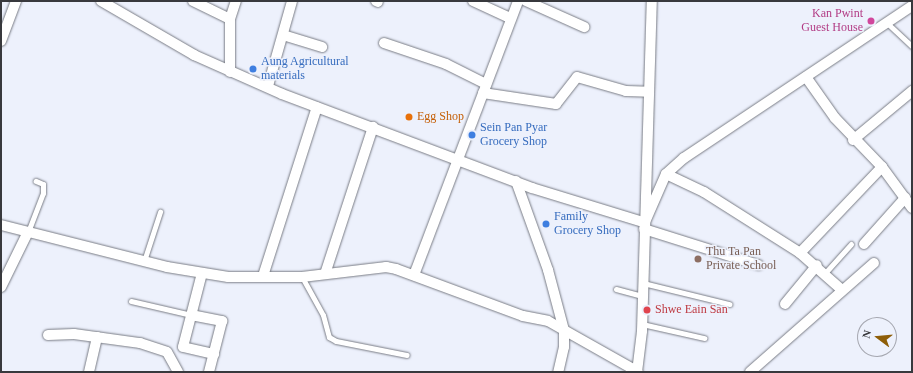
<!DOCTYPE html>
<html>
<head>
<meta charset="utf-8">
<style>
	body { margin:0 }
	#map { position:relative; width:913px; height:373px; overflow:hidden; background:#edf1fc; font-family:"Times New Roman",serif }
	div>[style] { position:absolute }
	.roads { filter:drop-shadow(0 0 1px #797c85) drop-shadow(0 0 1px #797c85) }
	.lane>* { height:5px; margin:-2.5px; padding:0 2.5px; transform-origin:2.5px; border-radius:2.5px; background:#fff }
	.street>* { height:10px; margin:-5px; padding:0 5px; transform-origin:5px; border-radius:5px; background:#fff }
	.dots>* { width:11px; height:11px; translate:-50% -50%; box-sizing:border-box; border:2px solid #edf1fc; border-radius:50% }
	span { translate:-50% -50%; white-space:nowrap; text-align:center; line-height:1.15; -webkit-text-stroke:3px #edf1fc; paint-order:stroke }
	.hotel-label { font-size:12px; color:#b23c85 }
	.right { translate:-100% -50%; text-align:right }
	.shop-label { font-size:12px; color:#366cbe }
	.left { translate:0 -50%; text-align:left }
	.food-label { font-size:12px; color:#c56008 }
	.education-label { font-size:12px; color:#785e54 }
	.health-label { font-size:12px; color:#be3a42 }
	.frame { position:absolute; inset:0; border:2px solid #38393d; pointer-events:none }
	.north { position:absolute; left:857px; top:317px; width:40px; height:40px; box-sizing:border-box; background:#edf1fc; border:1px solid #a5a7b0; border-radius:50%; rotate:286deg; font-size:11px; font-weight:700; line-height:16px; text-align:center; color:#38393d }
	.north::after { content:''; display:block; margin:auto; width:14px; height:18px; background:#8e5e08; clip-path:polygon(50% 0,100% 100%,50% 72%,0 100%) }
</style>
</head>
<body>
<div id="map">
	<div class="roads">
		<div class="lane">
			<i style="left:887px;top:23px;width:34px;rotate:43deg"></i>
			<i style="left:28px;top:232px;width:42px;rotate:-69deg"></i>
			<i style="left:43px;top:193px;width:9px;rotate:-90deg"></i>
			<i style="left:43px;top:184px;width:8px;rotate:-157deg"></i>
			<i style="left:144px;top:261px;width:52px;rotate:-71.9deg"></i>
			<i style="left:825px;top:273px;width:39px;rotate:-48deg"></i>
			<i style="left:302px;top:277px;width:43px;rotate:61.1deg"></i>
			<i style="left:323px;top:315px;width:23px;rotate:75deg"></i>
			<i style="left:329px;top:337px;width:8px;rotate:30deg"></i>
			<i style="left:336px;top:341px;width:72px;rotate:11.2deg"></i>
			<i style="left:643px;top:283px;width:89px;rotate:13.7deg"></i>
			<i style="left:616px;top:289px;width:27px;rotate:15deg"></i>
			<i style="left:131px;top:301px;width:62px;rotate:13.1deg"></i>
			<i style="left:642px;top:324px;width:64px;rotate:12.7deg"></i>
		</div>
		<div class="street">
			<i style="left:101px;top:1px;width:108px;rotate:30.1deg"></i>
			<i style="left:194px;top:55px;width:96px;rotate:23.9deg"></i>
			<i style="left:282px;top:94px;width:267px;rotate:20.6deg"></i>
			<i style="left:532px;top:188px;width:116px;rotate:17deg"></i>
			<i style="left:193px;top:1px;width:41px;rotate:25.9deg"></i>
			<i style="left:230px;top:19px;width:19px;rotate:-72deg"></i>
			<i style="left:376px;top:1px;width:2px;rotate:27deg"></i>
			<i style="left:473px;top:1px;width:41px;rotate:24.7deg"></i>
			<i style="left:526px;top:1px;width:64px;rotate:24.1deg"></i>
			<i style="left:283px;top:35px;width:41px;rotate:17.1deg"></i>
			<i style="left:1px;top:41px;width:43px;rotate:-69.4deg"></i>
			<i style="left:384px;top:43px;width:65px;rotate:18.7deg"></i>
			<i style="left:446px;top:64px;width:45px;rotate:26.6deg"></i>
			<i style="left:230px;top:72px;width:53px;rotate:-90deg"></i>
			<i style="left:806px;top:77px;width:50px;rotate:54.7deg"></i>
			<i style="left:835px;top:118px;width:68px;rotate:46.2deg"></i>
			<i style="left:882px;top:167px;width:51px;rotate:53.8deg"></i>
			<i style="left:268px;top:86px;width:88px;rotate:-74.2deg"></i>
			<i style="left:483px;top:93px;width:74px;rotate:8.6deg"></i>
			<i style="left:556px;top:104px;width:34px;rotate:-52deg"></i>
			<i style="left:577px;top:77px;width:51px;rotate:15.9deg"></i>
			<i style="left:626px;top:91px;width:23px;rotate:2deg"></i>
			<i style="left:853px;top:140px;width:77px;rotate:-39.7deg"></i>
			<i style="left:666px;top:174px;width:42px;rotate:25.3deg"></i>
			<i style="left:704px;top:192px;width:114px;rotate:32.4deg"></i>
			<i style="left:800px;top:253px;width:56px;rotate:41.4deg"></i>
			<i style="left:516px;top:181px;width:95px;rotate:70.2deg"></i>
			<i style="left:548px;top:270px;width:62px;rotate:75.1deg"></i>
			<i style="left:564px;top:330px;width:17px;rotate:90deg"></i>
			<i style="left:564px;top:347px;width:26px;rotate:103deg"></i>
			<i style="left:645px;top:222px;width:52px;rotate:-66.4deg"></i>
			<i style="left:666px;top:174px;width:24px;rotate:-42deg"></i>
			<i style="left:684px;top:158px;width:274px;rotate:-33.7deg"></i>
			<i style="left:1px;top:225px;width:171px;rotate:14.2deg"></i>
			<i style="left:167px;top:267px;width:62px;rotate:9.3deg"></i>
			<i style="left:228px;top:277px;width:74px"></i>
			<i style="left:302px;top:277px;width:85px;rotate:-6.8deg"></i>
			<i style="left:386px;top:267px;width:10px;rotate:11deg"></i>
			<i style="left:396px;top:269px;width:135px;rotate:20.3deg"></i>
			<i style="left:523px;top:316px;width:25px;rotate:11deg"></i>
			<i style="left:548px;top:321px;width:103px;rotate:29.5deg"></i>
			<i style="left:644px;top:229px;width:120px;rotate:17.5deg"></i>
			<i style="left:864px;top:244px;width:62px;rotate:-48.3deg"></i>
			<i style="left:800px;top:253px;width:119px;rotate:-46.4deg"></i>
			<i style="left:202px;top:273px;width:76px;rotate:104.4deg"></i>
			<i style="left:183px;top:347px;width:32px;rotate:13deg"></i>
			<i style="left:325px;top:274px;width:155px;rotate:-71.9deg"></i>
			<i style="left:414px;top:275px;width:293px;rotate:-69.2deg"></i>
			<i style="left:263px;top:276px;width:177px;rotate:-72.3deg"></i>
			<i style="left:1px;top:287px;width:61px;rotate:-63.9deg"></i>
			<i style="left:785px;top:304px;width:50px;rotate:-50.6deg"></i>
			<i style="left:191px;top:315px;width:32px;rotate:11deg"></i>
			<i style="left:222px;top:321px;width:53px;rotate:104.3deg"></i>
			<i style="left:48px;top:335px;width:26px;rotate:-2deg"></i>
			<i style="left:74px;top:334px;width:67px;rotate:7.8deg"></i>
			<i style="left:140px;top:343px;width:28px;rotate:18deg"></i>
			<i style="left:167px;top:352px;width:23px;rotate:61deg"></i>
			<i style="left:89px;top:372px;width:36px;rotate:-77deg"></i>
			<i style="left:637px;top:372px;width:41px;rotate:-83deg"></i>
			<i style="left:642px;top:331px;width:330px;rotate:-88.3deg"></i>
			<i style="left:750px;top:372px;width:165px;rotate:-41.3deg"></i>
		</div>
	</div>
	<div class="dots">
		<i style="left:871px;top:21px;background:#d1479c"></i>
		<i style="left:253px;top:69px;background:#3f7fe0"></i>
		<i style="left:409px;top:117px;background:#e8710a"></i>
		<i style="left:472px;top:135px;background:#3f7fe0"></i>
		<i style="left:546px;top:224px;background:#3f7fe0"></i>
		<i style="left:698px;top:259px;background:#8d6e63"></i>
		<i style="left:647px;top:310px;background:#e0444e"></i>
	</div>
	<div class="hotel-label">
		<span class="right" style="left:863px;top:21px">Kan Pwint<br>Guest House</span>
	</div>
	<div class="shop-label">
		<span class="left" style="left:261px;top:69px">Aung Agricultural<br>materials</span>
		<span class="left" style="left:480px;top:135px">Sein Pan Pyar<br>Grocery Shop</span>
		<span class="left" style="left:554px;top:224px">Family<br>Grocery Shop</span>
	</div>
	<div class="food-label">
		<span class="left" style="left:417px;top:117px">Egg Shop</span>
	</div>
	<div class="education-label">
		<span class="left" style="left:706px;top:259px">Thu Ta Pan<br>Private School</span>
	</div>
	<div class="health-label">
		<span class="left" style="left:655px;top:310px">Shwe Eain San</span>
	</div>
	<div class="frame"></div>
	<div class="north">N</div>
</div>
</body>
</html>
